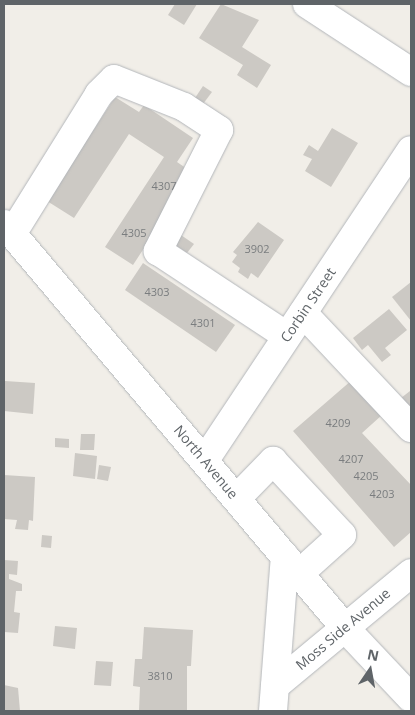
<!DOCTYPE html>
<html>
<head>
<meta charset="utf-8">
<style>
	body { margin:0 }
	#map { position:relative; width:415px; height:715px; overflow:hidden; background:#f1eee8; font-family:"Open Sans",sans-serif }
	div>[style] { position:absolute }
	.building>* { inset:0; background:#ccc9c4 }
	.roads { filter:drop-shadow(0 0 1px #b3b6ba) drop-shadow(0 0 1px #b3b6ba) }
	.minor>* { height:28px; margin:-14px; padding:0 14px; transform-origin:14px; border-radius:14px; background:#fff }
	span { translate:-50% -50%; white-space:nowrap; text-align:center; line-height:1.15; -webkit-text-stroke:4.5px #fff; paint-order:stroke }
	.number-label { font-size:11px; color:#7a7d7f }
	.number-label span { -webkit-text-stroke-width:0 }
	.street-label { font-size:14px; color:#5f6468 }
	.frame { position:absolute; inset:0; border:5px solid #5f6468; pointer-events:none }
	.north { position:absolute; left:345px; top:645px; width:50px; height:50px; -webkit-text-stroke:4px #fff; paint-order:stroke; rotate:12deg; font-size:14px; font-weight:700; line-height:20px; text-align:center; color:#5f6468 }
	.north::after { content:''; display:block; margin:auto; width:18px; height:22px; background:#5f6468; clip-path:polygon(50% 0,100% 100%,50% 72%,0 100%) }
</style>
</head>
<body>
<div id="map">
	<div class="building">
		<i style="clip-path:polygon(175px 4px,197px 4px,184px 25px,168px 15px)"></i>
		<i style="clip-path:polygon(221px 4px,259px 20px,242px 47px,271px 65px,257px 88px,237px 75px,243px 65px,199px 38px)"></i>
		<i style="clip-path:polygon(203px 86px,212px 92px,203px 104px,195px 98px)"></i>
		<i style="clip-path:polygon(115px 97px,139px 112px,144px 105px,193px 138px,177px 162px,193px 173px,133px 265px,105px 247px,164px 157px,129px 134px,74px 218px,47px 201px)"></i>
		<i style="clip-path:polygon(332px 128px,358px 143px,331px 187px,305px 171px,312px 159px,303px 155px,309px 145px,318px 151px)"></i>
		<i style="clip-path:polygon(258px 222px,284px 240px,258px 278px,251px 273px,248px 279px,238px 272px,240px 268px,232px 262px,237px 255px,233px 252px)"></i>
		<i style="clip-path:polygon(178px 233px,194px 244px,187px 253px,172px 243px)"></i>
		<i style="clip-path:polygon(143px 263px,235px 325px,216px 352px,125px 290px)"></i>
		<i style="clip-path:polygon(411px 282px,411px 321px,392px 297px)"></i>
		<i style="clip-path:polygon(389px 309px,407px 330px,385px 348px,391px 355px,382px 362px,368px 345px,362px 350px,353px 338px)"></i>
		<i style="clip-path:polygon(352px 380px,382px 415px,362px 433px,411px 485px,411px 532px,394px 547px,293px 431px)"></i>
		<i style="clip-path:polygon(5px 381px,35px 383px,33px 414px,4px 411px)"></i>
		<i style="clip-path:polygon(410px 391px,411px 404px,408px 407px,401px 398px)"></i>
		<i style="clip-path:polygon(81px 434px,95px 434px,94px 450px,80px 450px)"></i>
		<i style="clip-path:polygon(55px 438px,69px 439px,69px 448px,55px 447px)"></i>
		<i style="clip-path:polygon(75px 453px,97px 456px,95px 479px,73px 476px)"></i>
		<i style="clip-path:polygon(99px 465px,111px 467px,108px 481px,97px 479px)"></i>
		<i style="clip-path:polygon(4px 475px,35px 477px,33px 521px,29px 520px,28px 530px,15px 529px,17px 520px,4px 519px)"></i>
		<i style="clip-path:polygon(42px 535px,52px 536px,51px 548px,41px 547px)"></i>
		<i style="clip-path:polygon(4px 560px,18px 561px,17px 575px,9px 574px,9px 579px,22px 584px,22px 591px,16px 591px,14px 612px,20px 613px,18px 633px,4px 632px)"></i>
		<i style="clip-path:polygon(55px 626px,77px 628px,75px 649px,53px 646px)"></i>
		<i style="clip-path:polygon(144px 627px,193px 630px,191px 666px,187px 666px,187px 711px,139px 711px,140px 687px,133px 686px,135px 659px,142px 659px)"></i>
		<i style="clip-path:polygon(96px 661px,113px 662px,111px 686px,94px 685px)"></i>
		<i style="clip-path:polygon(4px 685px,18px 688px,20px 711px,4px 711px)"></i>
	</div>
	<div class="roads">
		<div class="minor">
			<i style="left:307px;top:4px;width:124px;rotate:33.2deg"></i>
			<i style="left:4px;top:224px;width:529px;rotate:49.83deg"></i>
			<i style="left:345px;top:628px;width:96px;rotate:46.7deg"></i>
			<i style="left:12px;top:234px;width:165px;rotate:-58.1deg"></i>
			<i style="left:99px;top:94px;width:21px;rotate:-45deg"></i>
			<i style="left:114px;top:79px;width:75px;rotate:21.8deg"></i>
			<i style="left:184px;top:107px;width:42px;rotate:33.3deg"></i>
			<i style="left:219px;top:130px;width:136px;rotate:116.8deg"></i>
			<i style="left:158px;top:251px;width:154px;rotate:33.4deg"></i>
			<i style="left:303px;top:313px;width:158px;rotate:46.8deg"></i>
			<i style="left:205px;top:460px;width:372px;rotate:-56.4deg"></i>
			<i style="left:237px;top:498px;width:52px;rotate:-45.8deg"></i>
			<i style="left:273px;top:461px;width:101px;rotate:47deg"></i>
			<i style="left:342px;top:535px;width:57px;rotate:137.9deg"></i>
			<i style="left:275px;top:686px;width:177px;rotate:-39.7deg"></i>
			<i style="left:273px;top:711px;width:155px;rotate:-85.6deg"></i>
		</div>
	</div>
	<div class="number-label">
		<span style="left:164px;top:186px">4307</span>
		<span style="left:134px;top:233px">4305</span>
		<span style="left:257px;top:249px">3902</span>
		<span style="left:157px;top:292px">4303</span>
		<span style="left:203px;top:323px">4301</span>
		<span style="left:338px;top:423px">4209</span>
		<span style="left:351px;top:459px">4207</span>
		<span style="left:366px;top:476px">4205</span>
		<span style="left:382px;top:494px">4203</span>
		<span style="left:160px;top:676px">3810</span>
	</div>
	<div class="street-label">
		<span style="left:308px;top:305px;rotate:-56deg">Corbin Street</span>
		<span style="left:206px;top:462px;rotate:50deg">North Avenue</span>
		<span style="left:343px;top:629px;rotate:-40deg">Moss Side Avenue</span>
	</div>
	<div class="frame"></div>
	<div class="north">N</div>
</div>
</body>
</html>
